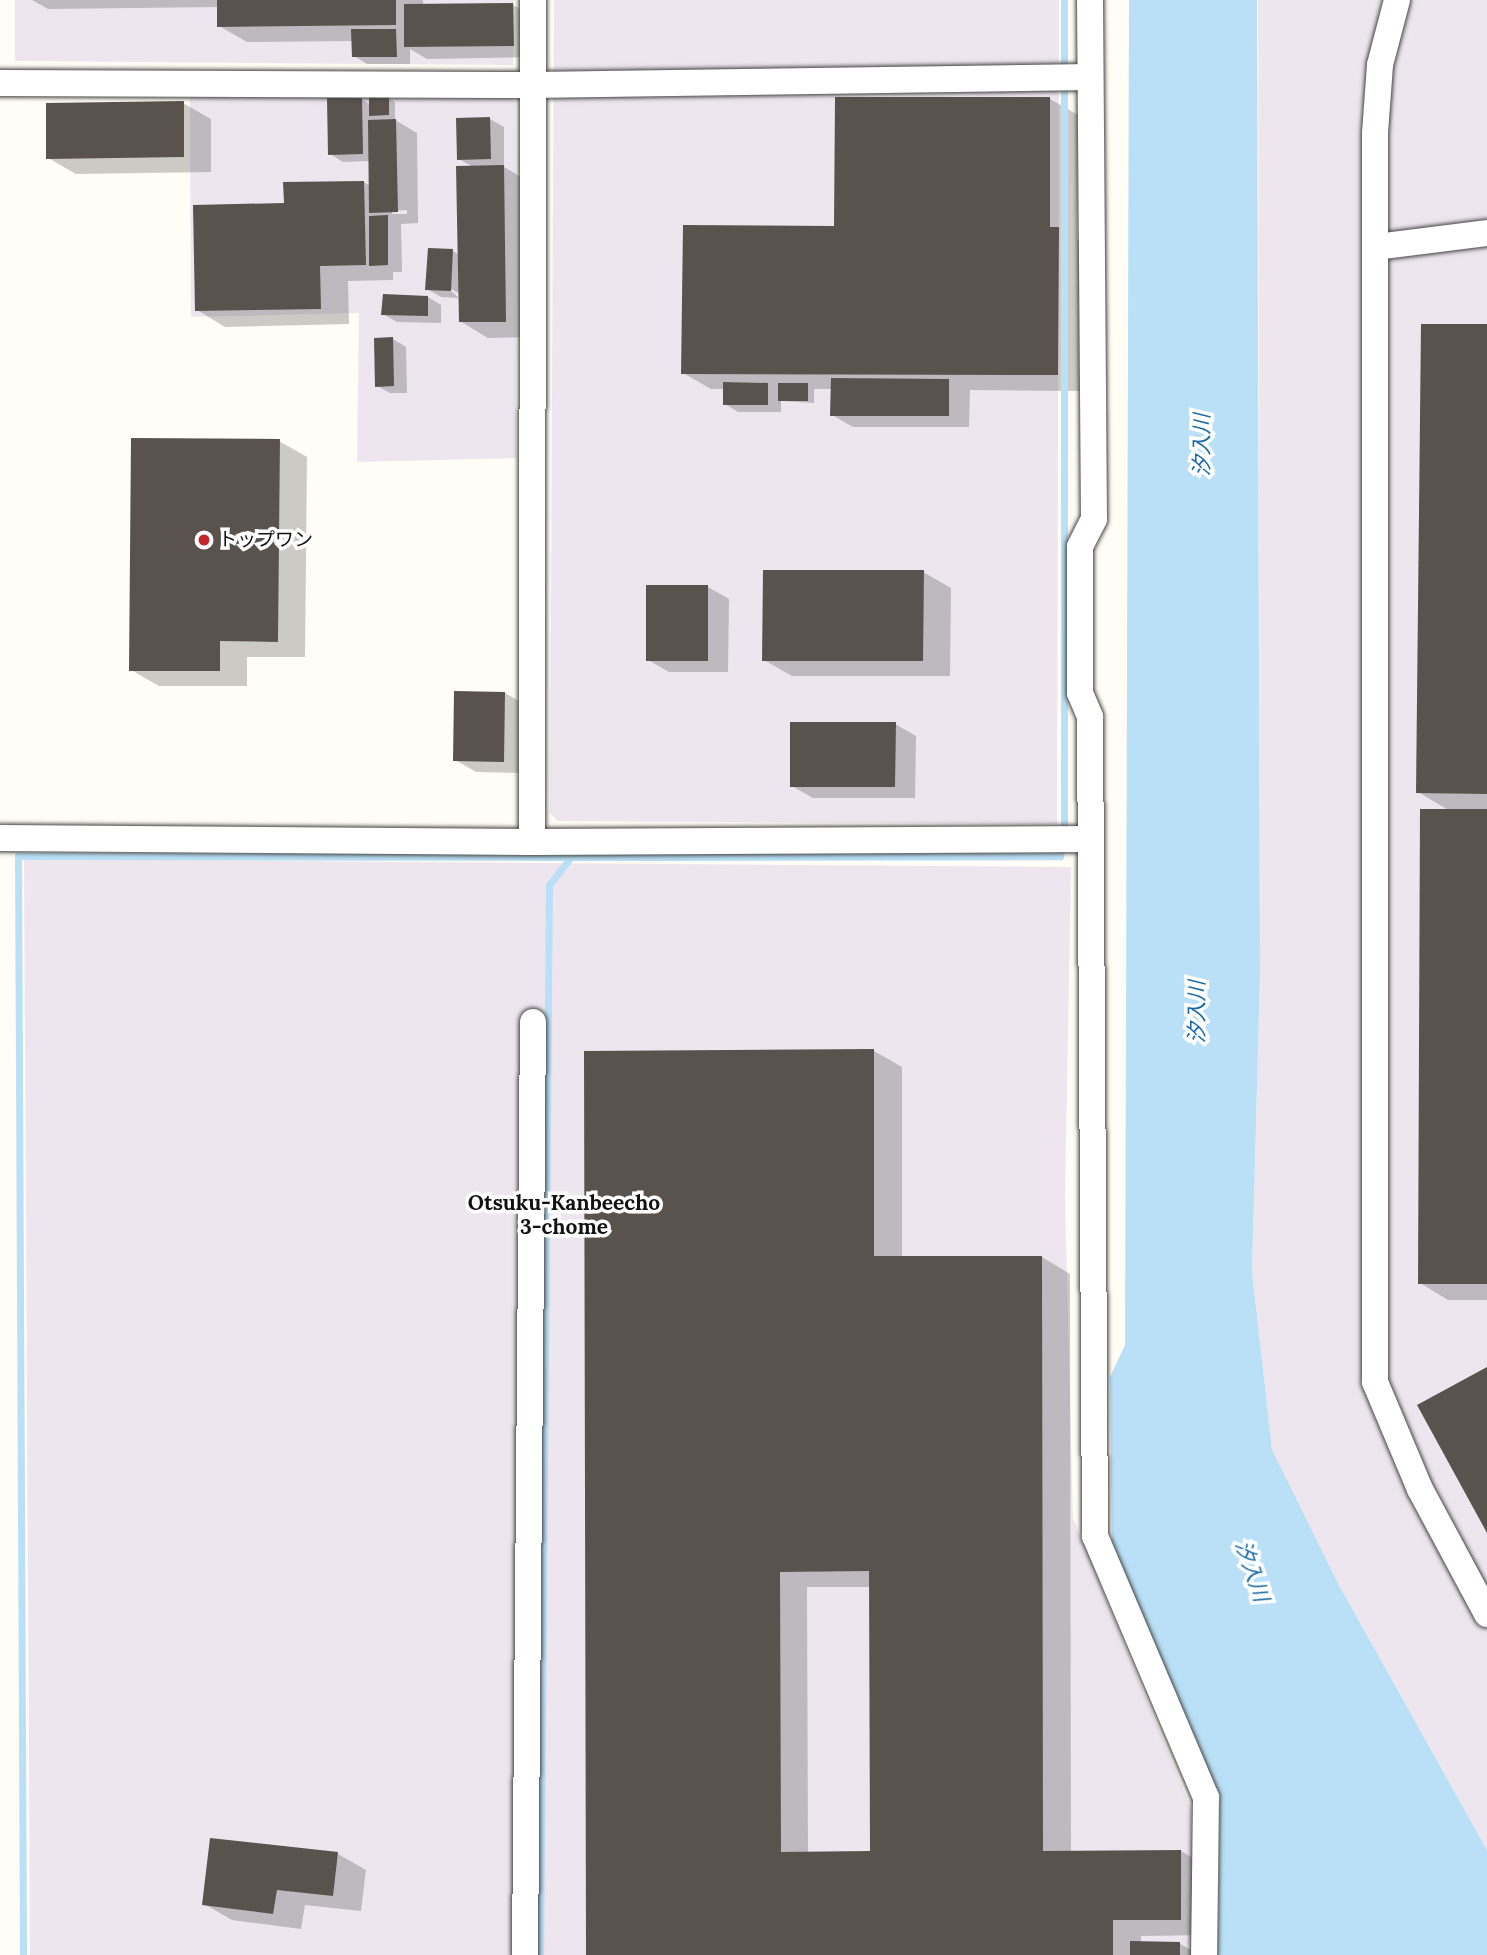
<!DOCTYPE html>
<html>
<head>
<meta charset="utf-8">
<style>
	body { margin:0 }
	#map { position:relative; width:1487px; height:1955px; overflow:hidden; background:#fffdf5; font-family:Lora,"Noto Sans JP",serif }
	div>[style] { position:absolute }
	.industrial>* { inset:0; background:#eee6ef }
	.water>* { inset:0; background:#b9e0f7 }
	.shadow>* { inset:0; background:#0003 }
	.stream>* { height:7px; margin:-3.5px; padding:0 3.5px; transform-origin:3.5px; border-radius:3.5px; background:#b9e0f7 }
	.building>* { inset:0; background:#5a524d }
	.roads { filter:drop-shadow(0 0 2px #444) drop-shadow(0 0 2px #444) }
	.minor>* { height:26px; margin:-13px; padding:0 13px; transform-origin:13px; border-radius:13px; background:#fff }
	.dots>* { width:19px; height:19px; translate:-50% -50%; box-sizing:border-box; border:4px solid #fff; border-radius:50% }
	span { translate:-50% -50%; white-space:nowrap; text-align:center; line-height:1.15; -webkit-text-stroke:7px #fff; paint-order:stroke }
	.poi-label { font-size:19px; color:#111 }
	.left { translate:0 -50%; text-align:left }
	.water-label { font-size:21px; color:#1768a6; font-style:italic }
	.neighbourhood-label { font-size:21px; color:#111; font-weight:700 }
</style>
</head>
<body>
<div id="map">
	<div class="industrial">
		<i style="clip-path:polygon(15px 0,514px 0,513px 65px,15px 61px)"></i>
		<i style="clip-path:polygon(554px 0,1059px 0,1057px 824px,558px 821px,550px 813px)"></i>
		<i style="clip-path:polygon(1258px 0,1487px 0,1487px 1850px,1340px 1587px,1272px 1451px,1252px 1271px,1260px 977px)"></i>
		<i style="clip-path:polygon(190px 92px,508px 93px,515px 103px,516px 458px,357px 462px,359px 313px,191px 317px)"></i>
		<i style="clip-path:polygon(24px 859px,1071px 867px,1065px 1198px,1073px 1518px,1191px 1809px,1194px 1955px,30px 1955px)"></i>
	</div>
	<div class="water">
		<i style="clip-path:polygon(1129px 0,1257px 0,1260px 977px,1252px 1271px,1272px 1450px,1340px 1587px,1487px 1850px,1487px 1955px,1218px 1955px,1220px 1796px,1112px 1547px,1110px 1377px,1125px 1345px)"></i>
	</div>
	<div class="shadow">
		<i style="clip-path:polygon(32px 0,423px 0,423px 6px,513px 5px,534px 17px,534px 57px,427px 59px,410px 49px,410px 64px,367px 64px,354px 56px,353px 41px,247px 42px,219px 26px,219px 7px,48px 9px)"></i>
		<i style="clip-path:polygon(evenodd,388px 99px,395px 102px,395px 120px,417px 133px,418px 223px,401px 224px,402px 272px,393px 272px,393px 280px,348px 281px,349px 324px,225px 327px,197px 310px,285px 205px,364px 182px,370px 186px,370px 161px,343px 162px,330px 154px,362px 100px,371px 105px,388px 99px,407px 210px,407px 214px,392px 214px,392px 211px,407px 210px)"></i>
		<i style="clip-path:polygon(1050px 99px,1078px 115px,1077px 239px,1086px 245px,1085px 391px,970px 390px,969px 427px,853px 427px,832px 415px,832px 389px,814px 389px,814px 403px,781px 401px,781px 412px,738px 412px,725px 404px,725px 389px,711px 389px,683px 373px,836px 227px)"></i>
		<i style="clip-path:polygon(183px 103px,211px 119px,211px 172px,76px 174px,48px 158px)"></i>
		<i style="clip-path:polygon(490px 119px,504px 127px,504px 167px,531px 183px,533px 337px,488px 338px,460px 321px,460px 294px,444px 285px,459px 298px,441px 297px,427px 289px,453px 251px,459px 255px,473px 167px,459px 159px)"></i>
		<i style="clip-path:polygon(428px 297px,441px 305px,441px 323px,397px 322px,383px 314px)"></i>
		<i style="clip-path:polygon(1487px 326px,1487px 1300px,1448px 1300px,1420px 1283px,1450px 811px,1418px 792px)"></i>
		<i style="clip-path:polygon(393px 339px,406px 347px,407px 393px,390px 393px,377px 386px)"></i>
		<i style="clip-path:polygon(279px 441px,307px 457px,305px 657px,247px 657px,247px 686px,159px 686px,131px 670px)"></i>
		<i style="clip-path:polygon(923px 572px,951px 588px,950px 676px,792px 676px,764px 660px)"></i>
		<i style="clip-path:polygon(708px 587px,729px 599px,728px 672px,669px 672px,648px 660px)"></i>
		<i style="clip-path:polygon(505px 693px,526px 705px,524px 773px,476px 772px,455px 760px)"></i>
		<i style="clip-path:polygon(895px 724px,916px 736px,915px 798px,813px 798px,792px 786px)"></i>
		<i style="clip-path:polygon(evenodd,874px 1051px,902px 1067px,902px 1258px,1042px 1257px,1070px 1274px,1071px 1852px,1181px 1851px,1209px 1868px,1209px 1935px,1141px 1936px,1141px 1943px,1179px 1943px,1199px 1955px,587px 1955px,874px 1051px,807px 1587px,871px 1587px,872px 1852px,808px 1853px,807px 1587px)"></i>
		<i style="clip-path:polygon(338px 1854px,366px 1870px,361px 1911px,305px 1905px,301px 1929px,232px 1920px,204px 1904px)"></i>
	</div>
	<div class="stream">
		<i style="left:23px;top:1955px;width:1099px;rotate:-90.26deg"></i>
		<i style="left:18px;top:856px;width:553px;rotate:0.1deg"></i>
		<i style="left:540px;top:1955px;width:1070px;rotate:-89.52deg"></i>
		<i style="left:549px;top:885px;width:36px;rotate:-52deg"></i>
		<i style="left:571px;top:857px;width:489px;rotate:-0.1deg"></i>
		<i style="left:1060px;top:856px;width:30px;rotate:-82deg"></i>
		<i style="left:1064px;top:826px;width:826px;rotate:-90deg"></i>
	</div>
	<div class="building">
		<i style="clip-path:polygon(217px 0,396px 0,396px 25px,217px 27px)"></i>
		<i style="clip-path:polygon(513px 3px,514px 46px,404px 47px,404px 4px)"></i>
		<i style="clip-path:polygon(351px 29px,396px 29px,397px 57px,352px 57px)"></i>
		<i style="clip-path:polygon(369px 97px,389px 97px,389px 115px,369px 116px)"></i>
		<i style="clip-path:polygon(835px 97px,1050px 97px,1050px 227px,1059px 227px,1058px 375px,681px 374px,683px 225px,834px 226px)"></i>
		<i style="clip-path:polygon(327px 98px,362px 98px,363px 154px,328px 155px)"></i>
		<i style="clip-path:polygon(184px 101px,184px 157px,46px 159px,46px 103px)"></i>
		<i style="clip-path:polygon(490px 117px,491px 159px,457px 160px,456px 118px)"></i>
		<i style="clip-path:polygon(396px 119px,398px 212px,369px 213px,368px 120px)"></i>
		<i style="clip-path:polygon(504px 165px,506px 322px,459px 322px,456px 166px)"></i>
		<i style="clip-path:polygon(364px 181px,366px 265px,320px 266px,321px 309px,195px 311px,193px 205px,284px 203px,283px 182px)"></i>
		<i style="clip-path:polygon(388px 215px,388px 265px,369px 266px,369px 216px)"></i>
		<i style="clip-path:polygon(428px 248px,453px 249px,451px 291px,425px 290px)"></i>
		<i style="clip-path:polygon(383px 294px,428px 296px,428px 316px,381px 315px)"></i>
		<i style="clip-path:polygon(1421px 324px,1487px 324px,1487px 794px,1416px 793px)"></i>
		<i style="clip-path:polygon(393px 337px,394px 386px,375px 387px,374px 338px)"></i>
		<i style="clip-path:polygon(831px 378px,949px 379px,949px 416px,830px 416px)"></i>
		<i style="clip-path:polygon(723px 382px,768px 383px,768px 405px,723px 405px)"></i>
		<i style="clip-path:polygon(778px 383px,808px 383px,808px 401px,778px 401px)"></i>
		<i style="clip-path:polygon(131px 438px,280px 439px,278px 642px,220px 641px,220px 671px,129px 671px)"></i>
		<i style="clip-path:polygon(763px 570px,924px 570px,923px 661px,762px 661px)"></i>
		<i style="clip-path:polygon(646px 585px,708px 585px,708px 661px,646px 661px)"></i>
		<i style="clip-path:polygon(454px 691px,505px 692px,504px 762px,453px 761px)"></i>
		<i style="clip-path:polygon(790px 722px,896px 722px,895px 787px,790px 787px)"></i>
		<i style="clip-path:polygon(1420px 809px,1487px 809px,1487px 1284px,1418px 1284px)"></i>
		<i style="clip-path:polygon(evenodd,874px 1049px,874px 1256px,1042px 1256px,1043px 1851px,1181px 1850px,1181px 1920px,1113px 1920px,1113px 1955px,586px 1955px,584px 1051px,874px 1049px,869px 1571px,870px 1851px,781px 1852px,780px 1572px,869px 1571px)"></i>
		<i style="clip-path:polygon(1487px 1367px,1487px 1533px,1417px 1405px)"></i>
		<i style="clip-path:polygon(210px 1838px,338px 1852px,333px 1896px,277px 1890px,273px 1914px,202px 1905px)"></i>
		<i style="clip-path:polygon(1130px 1941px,1180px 1942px,1180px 1955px,1130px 1955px)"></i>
	</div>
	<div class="roads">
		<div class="minor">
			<i style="left:1090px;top:0;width:519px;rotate:89.56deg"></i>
			<i style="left:1094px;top:519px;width:31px;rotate:117deg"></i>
			<i style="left:1080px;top:547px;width:146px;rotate:90deg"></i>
			<i style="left:1080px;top:693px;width:26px;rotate:67deg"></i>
			<i style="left:1090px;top:717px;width:819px;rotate:89.65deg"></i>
			<i style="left:1095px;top:1536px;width:284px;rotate:67deg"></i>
			<i style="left:1206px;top:1797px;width:158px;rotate:90.7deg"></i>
			<i style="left:1397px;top:0;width:67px;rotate:104.7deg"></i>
			<i style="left:1380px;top:65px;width:68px;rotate:94.2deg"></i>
			<i style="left:1375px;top:133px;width:1249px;rotate:90deg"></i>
			<i style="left:1375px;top:1382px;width:116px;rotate:67.2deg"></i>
			<i style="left:1420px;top:1489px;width:142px;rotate:61.8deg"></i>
			<i style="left:0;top:83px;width:532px;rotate:0.22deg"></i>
			<i style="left:532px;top:85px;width:558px;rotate:-0.82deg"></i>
			<i style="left:1376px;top:247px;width:112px;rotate:-7.2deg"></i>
			<i style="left:0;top:838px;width:532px;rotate:0.43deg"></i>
			<i style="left:532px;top:842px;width:557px;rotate:-0.31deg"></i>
			<i style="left:532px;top:842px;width:842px;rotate:-89.93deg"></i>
			<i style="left:525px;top:1955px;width:933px;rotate:-89.51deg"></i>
		</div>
	</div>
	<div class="dots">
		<i style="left:204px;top:540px;background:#c4262e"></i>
	</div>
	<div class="poi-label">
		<span class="left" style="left:218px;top:540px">トップワン</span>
	</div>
	<div class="water-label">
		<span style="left:1202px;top:445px;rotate:-90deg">汐入川</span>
		<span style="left:1197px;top:1012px;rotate:-90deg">汐入川</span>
		<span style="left:1252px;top:1571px;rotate:71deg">汐入川</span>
	</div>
	<div class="neighbourhood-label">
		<span style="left:564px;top:1215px">Otsuku-Kanbeecho<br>3-chome</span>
	</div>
</div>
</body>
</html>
